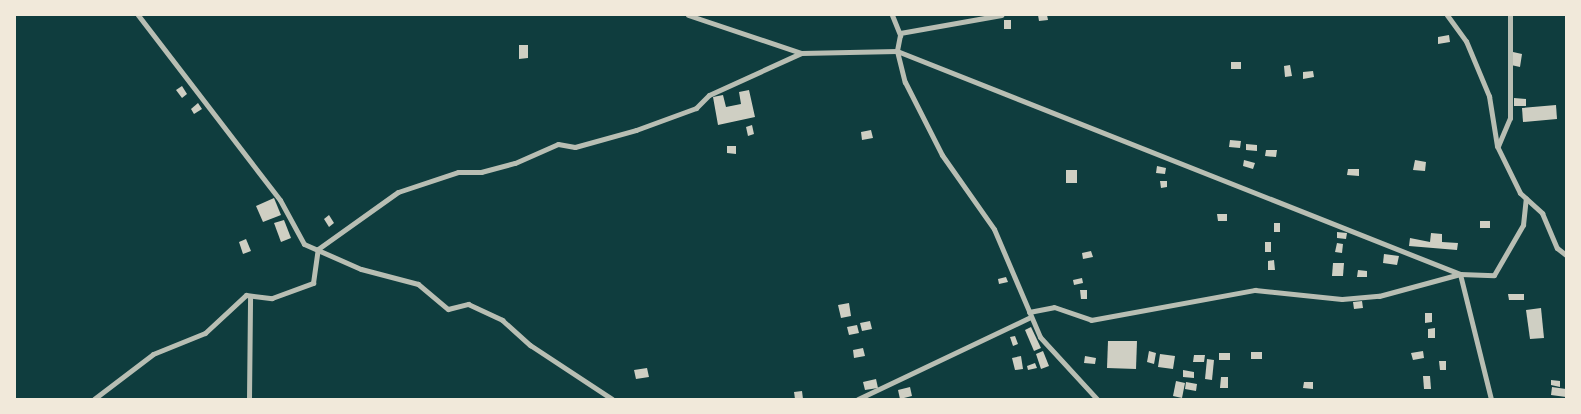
<!DOCTYPE html>
<html>
<head>
<meta charset="utf-8">
<style>
	body { margin:0 }
	#map { position:relative; width:1581px; height:414px; overflow:hidden; background:#0f3d3e; font-family:Literata,serif }
	div>[style] { position:absolute }
	.building>* { inset:0; background:#cfcfc3 }
	.minor>* { height:5px; margin:-2.5px; padding:0 2.5px; transform-origin:2.5px; border-radius:2.5px; background:#b8beb3 }
	span { translate:-50% -50%; white-space:nowrap; text-align:center; line-height:1.15; -webkit-text-stroke:4px #f1e9da; paint-order:stroke }
	.frame { position:absolute; inset:0; border:16px solid #f1e9da; pointer-events:none }
</style>
</head>
<body>
<div id="map">
	<div class="building">
		<i style="clip-path:polygon(1038px 15px,1047px 15px,1048px 20px,1039px 21px)"></i>
		<i style="clip-path:polygon(1004px 20px,1011px 20px,1011px 29px,1004px 29px)"></i>
		<i style="clip-path:polygon(1449px 35px,1450px 42px,1438px 44px,1438px 37px)"></i>
		<i style="clip-path:polygon(519px 45px,528px 45px,528px 58px,519px 59px)"></i>
		<i style="clip-path:polygon(1513px 52px,1522px 54px,1520px 67px,1511px 65px)"></i>
		<i style="clip-path:polygon(1231px 62px,1241px 62px,1241px 69px,1231px 69px)"></i>
		<i style="clip-path:polygon(1290px 65px,1292px 76px,1285px 77px,1284px 66px)"></i>
		<i style="clip-path:polygon(1313px 71px,1314px 77px,1303px 79px,1303px 72px)"></i>
		<i style="clip-path:polygon(182px 86px,187px 94px,182px 98px,176px 90px)"></i>
		<i style="clip-path:polygon(749px 90px,755px 117px,718px 125px,713px 97px,723px 95px,726px 107px,741px 104px,739px 92px)"></i>
		<i style="clip-path:polygon(1514px 98px,1526px 99px,1526px 106px,1514px 106px)"></i>
		<i style="clip-path:polygon(198px 103px,202px 109px,194px 114px,191px 109px)"></i>
		<i style="clip-path:polygon(1556px 105px,1557px 119px,1523px 122px,1522px 108px)"></i>
		<i style="clip-path:polygon(752px 125px,754px 134px,748px 136px,746px 127px)"></i>
		<i style="clip-path:polygon(871px 130px,873px 138px,862px 140px,861px 132px)"></i>
		<i style="clip-path:polygon(1230px 140px,1241px 141px,1240px 148px,1229px 147px)"></i>
		<i style="clip-path:polygon(1246px 144px,1257px 145px,1257px 151px,1246px 150px)"></i>
		<i style="clip-path:polygon(727px 146px,736px 146px,736px 154px,727px 153px)"></i>
		<i style="clip-path:polygon(1266px 150px,1277px 150px,1276px 157px,1265px 156px)"></i>
		<i style="clip-path:polygon(1244px 160px,1255px 163px,1253px 169px,1243px 166px)"></i>
		<i style="clip-path:polygon(1415px 160px,1426px 162px,1425px 171px,1413px 170px)"></i>
		<i style="clip-path:polygon(1157px 166px,1166px 168px,1165px 174px,1156px 173px)"></i>
		<i style="clip-path:polygon(1348px 169px,1359px 169px,1359px 176px,1347px 175px)"></i>
		<i style="clip-path:polygon(1066px 170px,1077px 170px,1077px 183px,1066px 183px)"></i>
		<i style="clip-path:polygon(1160px 181px,1167px 181px,1167px 187px,1161px 188px)"></i>
		<i style="clip-path:polygon(274px 198px,281px 215px,263px 222px,256px 206px)"></i>
		<i style="clip-path:polygon(1217px 214px,1227px 214px,1227px 221px,1218px 221px)"></i>
		<i style="clip-path:polygon(329px 215px,334px 223px,329px 227px,324px 219px)"></i>
		<i style="clip-path:polygon(284px 220px,291px 238px,281px 242px,274px 223px)"></i>
		<i style="clip-path:polygon(1480px 221px,1490px 221px,1490px 228px,1480px 228px)"></i>
		<i style="clip-path:polygon(1274px 223px,1280px 223px,1280px 232px,1274px 232px)"></i>
		<i style="clip-path:polygon(1337px 232px,1347px 233px,1346px 239px,1337px 238px)"></i>
		<i style="clip-path:polygon(1431px 233px,1442px 234px,1442px 242px,1458px 243px,1457px 250px,1409px 246px,1410px 238px,1430px 242px)"></i>
		<i style="clip-path:polygon(246px 239px,251px 251px,243px 254px,239px 242px)"></i>
		<i style="clip-path:polygon(1265px 242px,1271px 242px,1271px 252px,1265px 252px)"></i>
		<i style="clip-path:polygon(1337px 243px,1343px 244px,1342px 253px,1335px 252px)"></i>
		<i style="clip-path:polygon(1091px 251px,1093px 257px,1083px 259px,1082px 253px)"></i>
		<i style="clip-path:polygon(1384px 254px,1399px 256px,1397px 265px,1383px 263px)"></i>
		<i style="clip-path:polygon(1274px 260px,1275px 270px,1268px 270px,1268px 261px)"></i>
		<i style="clip-path:polygon(1333px 263px,1344px 263px,1343px 276px,1332px 276px)"></i>
		<i style="clip-path:polygon(1358px 270px,1367px 271px,1367px 277px,1357px 277px)"></i>
		<i style="clip-path:polygon(1006px 277px,1008px 282px,999px 284px,998px 279px)"></i>
		<i style="clip-path:polygon(1082px 278px,1083px 283px,1074px 285px,1073px 280px)"></i>
		<i style="clip-path:polygon(1080px 290px,1087px 290px,1087px 299px,1081px 299px)"></i>
		<i style="clip-path:polygon(1508px 294px,1524px 294px,1524px 300px,1509px 300px)"></i>
		<i style="clip-path:polygon(1362px 301px,1363px 308px,1354px 309px,1353px 302px)"></i>
		<i style="clip-path:polygon(849px 303px,851px 316px,841px 318px,838px 305px)"></i>
		<i style="clip-path:polygon(1541px 308px,1544px 338px,1530px 339px,1526px 310px)"></i>
		<i style="clip-path:polygon(1425px 313px,1432px 313px,1432px 322px,1425px 323px)"></i>
		<i style="clip-path:polygon(870px 321px,872px 329px,862px 331px,860px 323px)"></i>
		<i style="clip-path:polygon(857px 325px,859px 333px,849px 335px,847px 327px)"></i>
		<i style="clip-path:polygon(1031px 327px,1041px 348px,1034px 351px,1025px 330px)"></i>
		<i style="clip-path:polygon(1435px 328px,1435px 338px,1428px 338px,1428px 329px)"></i>
		<i style="clip-path:polygon(1015px 336px,1018px 344px,1013px 346px,1010px 337px)"></i>
		<i style="clip-path:polygon(1108px 341px,1137px 341px,1136px 369px,1107px 368px)"></i>
		<i style="clip-path:polygon(863px 348px,865px 356px,854px 358px,853px 350px)"></i>
		<i style="clip-path:polygon(1043px 351px,1049px 366px,1041px 369px,1036px 354px)"></i>
		<i style="clip-path:polygon(1149px 351px,1156px 353px,1154px 364px,1147px 362px)"></i>
		<i style="clip-path:polygon(1423px 351px,1424px 358px,1413px 360px,1411px 353px)"></i>
		<i style="clip-path:polygon(1251px 352px,1262px 352px,1262px 359px,1251px 359px)"></i>
		<i style="clip-path:polygon(1219px 353px,1230px 353px,1230px 360px,1219px 360px)"></i>
		<i style="clip-path:polygon(1160px 354px,1175px 356px,1173px 369px,1158px 367px)"></i>
		<i style="clip-path:polygon(1194px 355px,1205px 355px,1204px 362px,1193px 362px)"></i>
		<i style="clip-path:polygon(1021px 356px,1023px 369px,1015px 370px,1012px 358px)"></i>
		<i style="clip-path:polygon(1085px 356px,1096px 358px,1095px 364px,1084px 363px)"></i>
		<i style="clip-path:polygon(1207px 359px,1214px 360px,1212px 380px,1205px 379px)"></i>
		<i style="clip-path:polygon(1439px 361px,1446px 361px,1446px 370px,1440px 370px)"></i>
		<i style="clip-path:polygon(1035px 363px,1037px 368px,1028px 370px,1027px 366px)"></i>
		<i style="clip-path:polygon(647px 368px,649px 377px,636px 379px,634px 370px)"></i>
		<i style="clip-path:polygon(1183px 370px,1194px 372px,1194px 378px,1183px 377px)"></i>
		<i style="clip-path:polygon(1423px 376px,1430px 376px,1431px 389px,1424px 389px)"></i>
		<i style="clip-path:polygon(1221px 377px,1228px 377px,1228px 388px,1220px 388px)"></i>
		<i style="clip-path:polygon(876px 379px,878px 388px,865px 390px,863px 382px)"></i>
		<i style="clip-path:polygon(1551px 380px,1560px 381px,1560px 387px,1551px 385px)"></i>
		<i style="clip-path:polygon(1176px 381px,1185px 383px,1182px 398px,1173px 396px)"></i>
		<i style="clip-path:polygon(1186px 382px,1197px 384px,1196px 391px,1185px 389px)"></i>
		<i style="clip-path:polygon(1304px 382px,1313px 382px,1313px 389px,1303px 388px)"></i>
		<i style="clip-path:polygon(910px 387px,912px 396px,900px 399px,898px 390px)"></i>
		<i style="clip-path:polygon(1552px 387px,1566px 389px,1566px 397px,1551px 395px)"></i>
		<i style="clip-path:polygon(802px 391px,803px 399px,795px 399px,794px 392px)"></i>
	</div>
	<div class="minor">
		<i style="left:138px;top:15px;width:233px;rotate:52.5deg"></i>
		<i style="left:280px;top:200px;width:50px;rotate:61.4deg"></i>
		<i style="left:304px;top:244px;width:62px;rotate:23.7deg"></i>
		<i style="left:361px;top:269px;width:59px;rotate:14.7deg"></i>
		<i style="left:418px;top:284px;width:39px;rotate:40deg"></i>
		<i style="left:448px;top:309px;width:21px;rotate:-14deg"></i>
		<i style="left:468px;top:304px;width:38px;rotate:25deg"></i>
		<i style="left:502px;top:320px;width:38px;rotate:42deg"></i>
		<i style="left:530px;top:345px;width:98px;rotate:33.4deg"></i>
		<i style="left:688px;top:15px;width:119px;rotate:18.6deg"></i>
		<i style="left:801px;top:53px;width:96px;rotate:-1.2deg"></i>
		<i style="left:897px;top:51px;width:606px;rotate:21.61deg"></i>
		<i style="left:1460px;top:274px;width:129px;rotate:76.1deg"></i>
		<i style="left:892px;top:15px;width:22px;rotate:68deg"></i>
		<i style="left:900px;top:35px;width:16px;rotate:101deg"></i>
		<i style="left:897px;top:51px;width:32px;rotate:76deg"></i>
		<i style="left:905px;top:82px;width:82px;rotate:63.1deg"></i>
		<i style="left:942px;top:155px;width:90px;rotate:54.9deg"></i>
		<i style="left:994px;top:229px;width:117px;rotate:66.9deg"></i>
		<i style="left:1040px;top:337px;width:84px;rotate:47.4deg"></i>
		<i style="left:1447px;top:15px;width:32px;rotate:54deg"></i>
		<i style="left:1466px;top:41px;width:60px;rotate:67.3deg"></i>
		<i style="left:1489px;top:96px;width:51px;rotate:80.9deg"></i>
		<i style="left:1497px;top:146px;width:52px;rotate:63.9deg"></i>
		<i style="left:1520px;top:193px;width:30px;rotate:42deg"></i>
		<i style="left:1542px;top:213px;width:38px;rotate:67deg"></i>
		<i style="left:1557px;top:248px;width:11px;rotate:38deg"></i>
		<i style="left:900px;top:33px;width:103px;rotate:-10.1deg"></i>
		<i style="left:1498px;top:146px;width:30px;rotate:-67deg"></i>
		<i style="left:1510px;top:118px;width:103px;rotate:-90deg"></i>
		<i style="left:1029px;top:312px;width:25px;rotate:-11deg"></i>
		<i style="left:1054px;top:307px;width:39px;rotate:19deg"></i>
		<i style="left:1091px;top:320px;width:167px;rotate:-10.4deg"></i>
		<i style="left:1255px;top:290px;width:87px;rotate:5.9deg"></i>
		<i style="left:1342px;top:299px;width:37px;rotate:-5deg"></i>
		<i style="left:1379px;top:296px;width:84px;rotate:-15.2deg"></i>
		<i style="left:1460px;top:274px;width:34px;rotate:2deg"></i>
		<i style="left:1494px;top:275px;width:58px;rotate:-59.9deg"></i>
		<i style="left:1523px;top:225px;width:27px;rotate:-84deg"></i>
		<i style="left:94px;top:399px;width:74px;rotate:-37.3deg"></i>
		<i style="left:153px;top:354px;width:56px;rotate:-22deg"></i>
		<i style="left:205px;top:333px;width:56px;rotate:-42.8deg"></i>
		<i style="left:246px;top:295px;width:26px;rotate:7deg"></i>
		<i style="left:272px;top:298px;width:44px;rotate:-20.1deg"></i>
		<i style="left:313px;top:283px;width:34px;rotate:-82deg"></i>
		<i style="left:318px;top:249px;width:98px;rotate:-35.5deg"></i>
		<i style="left:398px;top:192px;width:63px;rotate:-18.4deg"></i>
		<i style="left:458px;top:172px;width:23px"></i>
		<i style="left:481px;top:172px;width:35px;rotate:-15deg"></i>
		<i style="left:515px;top:163px;width:47px;rotate:-23.8deg"></i>
		<i style="left:558px;top:144px;width:17px;rotate:10deg"></i>
		<i style="left:575px;top:147px;width:63px;rotate:-15.6deg"></i>
		<i style="left:636px;top:130px;width:64px;rotate:-20.1deg"></i>
		<i style="left:696px;top:108px;width:18px;rotate:-45deg"></i>
		<i style="left:709px;top:95px;width:101px;rotate:-24.5deg"></i>
		<i style="left:249px;top:399px;width:102px;rotate:-89.4deg"></i>
		<i style="left:858px;top:399px;width:191px;rotate:-25.4deg"></i>
	</div>
	<div class="frame"></div>
</div>
</body>
</html>
